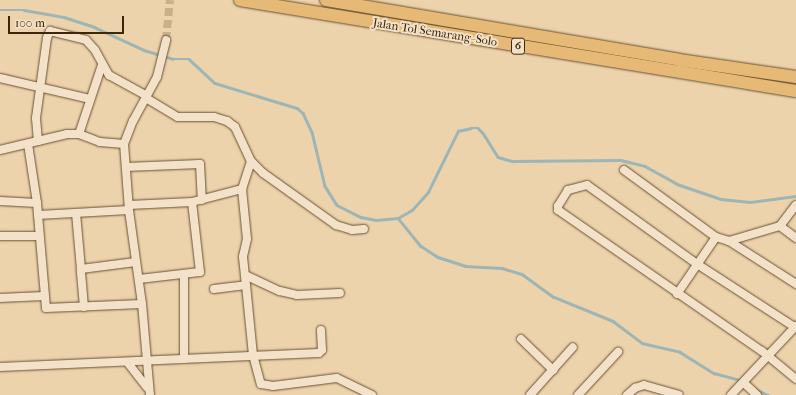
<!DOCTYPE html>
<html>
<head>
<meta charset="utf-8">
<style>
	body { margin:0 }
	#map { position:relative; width:796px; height:395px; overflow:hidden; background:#ecd3ac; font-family:"IM FELL French Canon",serif }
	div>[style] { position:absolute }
	.stream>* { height:2.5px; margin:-1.25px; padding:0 1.25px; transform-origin:1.25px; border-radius:1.25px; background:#9eb5b6 }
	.minor-tunnel>* { height:8px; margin-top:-4px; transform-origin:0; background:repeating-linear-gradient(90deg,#c9b08b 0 8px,transparent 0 12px) }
	.roads { filter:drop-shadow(0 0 1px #6a5131) drop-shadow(0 0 1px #6a5131) }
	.minor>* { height:8px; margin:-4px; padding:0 4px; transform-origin:4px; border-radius:4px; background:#f3e2c9 }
	.highway>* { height:12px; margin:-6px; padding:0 6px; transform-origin:6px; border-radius:6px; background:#e6ba76 }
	span { translate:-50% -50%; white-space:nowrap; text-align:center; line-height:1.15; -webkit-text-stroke:4px #f3e2c9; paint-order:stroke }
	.shield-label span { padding:1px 3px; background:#f3e2c9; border:1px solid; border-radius:3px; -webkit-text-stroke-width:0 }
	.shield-label { font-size:11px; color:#3e2608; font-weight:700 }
	.street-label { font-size:12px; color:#3e2608 }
	.scale { position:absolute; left:8px; top:16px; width:116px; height:18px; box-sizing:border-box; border:2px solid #3e2608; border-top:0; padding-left:5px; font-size:12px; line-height:14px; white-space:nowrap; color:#3e2608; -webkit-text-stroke:3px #f3e2c9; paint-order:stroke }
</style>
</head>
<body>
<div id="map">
	<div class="stream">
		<i style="left:0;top:10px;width:24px"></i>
		<i style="left:24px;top:10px;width:41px;rotate:9.9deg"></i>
		<i style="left:64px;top:17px;width:32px;rotate:18deg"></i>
		<i style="left:94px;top:27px;width:55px;rotate:24.7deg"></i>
		<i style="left:144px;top:50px;width:30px;rotate:17deg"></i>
		<i style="left:173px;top:59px;width:16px"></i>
		<i style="left:189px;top:59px;width:35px;rotate:43deg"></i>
		<i style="left:215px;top:83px;width:86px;rotate:17deg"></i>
		<i style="left:297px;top:108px;width:8px;rotate:40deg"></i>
		<i style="left:303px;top:113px;width:21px;rotate:65deg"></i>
		<i style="left:312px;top:132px;width:56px;rotate:76.5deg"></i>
		<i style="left:325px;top:186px;width:22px;rotate:58deg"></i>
		<i style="left:337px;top:205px;width:27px;rotate:27deg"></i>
		<i style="left:361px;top:217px;width:15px;rotate:11deg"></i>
		<i style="left:376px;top:220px;width:22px;rotate:-5deg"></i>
		<i style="left:398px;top:218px;width:16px;rotate:-30deg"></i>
		<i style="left:412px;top:210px;width:24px;rotate:-48deg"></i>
		<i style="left:428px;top:192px;width:68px;rotate:-63.8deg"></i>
		<i style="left:458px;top:131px;width:13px;rotate:-13deg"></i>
		<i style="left:471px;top:128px;width:7px"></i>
		<i style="left:478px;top:128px;width:7px;rotate:45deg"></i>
		<i style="left:483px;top:133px;width:28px;rotate:58deg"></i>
		<i style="left:498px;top:157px;width:15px;rotate:16deg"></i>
		<i style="left:512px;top:161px;width:109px;rotate:-0.5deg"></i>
		<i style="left:621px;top:160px;width:25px;rotate:14deg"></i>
		<i style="left:645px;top:166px;width:37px;rotate:29deg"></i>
		<i style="left:677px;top:184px;width:46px;rotate:18.8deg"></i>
		<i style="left:721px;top:199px;width:29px;rotate:6deg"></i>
		<i style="left:750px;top:202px;width:46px;rotate:-7.4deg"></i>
		<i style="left:398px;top:218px;width:36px;rotate:51deg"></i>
		<i style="left:421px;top:246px;width:20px;rotate:33deg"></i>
		<i style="left:438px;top:257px;width:28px;rotate:18deg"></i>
		<i style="left:465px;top:266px;width:37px;rotate:3deg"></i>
		<i style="left:502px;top:268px;width:21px;rotate:17deg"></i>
		<i style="left:522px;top:274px;width:39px;rotate:36deg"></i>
		<i style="left:554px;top:297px;width:64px;rotate:22.1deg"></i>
		<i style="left:613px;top:321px;width:36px;rotate:37deg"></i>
		<i style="left:642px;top:343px;width:39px;rotate:13deg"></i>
		<i style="left:680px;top:352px;width:40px;rotate:32deg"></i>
		<i style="left:714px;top:373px;width:30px;rotate:15deg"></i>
		<i style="left:755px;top:389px;width:14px;rotate:25deg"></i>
	</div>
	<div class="minor-tunnel">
		<i style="left:166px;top:40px;width:40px;rotate:-84.3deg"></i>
	</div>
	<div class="roads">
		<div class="minor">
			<i style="left:0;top:78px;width:92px;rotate:13.1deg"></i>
			<i style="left:146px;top:98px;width:37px;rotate:31deg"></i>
			<i style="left:178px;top:117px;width:36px"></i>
			<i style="left:214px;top:117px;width:14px;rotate:17deg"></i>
			<i style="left:227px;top:121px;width:10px;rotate:37deg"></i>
			<i style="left:235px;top:127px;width:38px;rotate:65deg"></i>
			<i style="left:251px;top:161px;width:17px;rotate:45deg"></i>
			<i style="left:263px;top:173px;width:90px;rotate:35.5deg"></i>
			<i style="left:336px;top:225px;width:17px;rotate:17deg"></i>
			<i style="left:352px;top:230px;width:12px;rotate:-5deg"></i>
			<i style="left:79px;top:134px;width:73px;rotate:-71.6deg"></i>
			<i style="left:38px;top:141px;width:23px;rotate:-95deg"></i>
			<i style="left:36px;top:118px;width:81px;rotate:-82.2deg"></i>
			<i style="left:47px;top:38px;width:8px;rotate:-67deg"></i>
			<i style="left:50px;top:31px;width:37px;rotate:14deg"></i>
			<i style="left:86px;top:40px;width:13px;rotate:48deg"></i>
			<i style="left:95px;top:50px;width:29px;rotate:61deg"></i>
			<i style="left:109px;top:75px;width:43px;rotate:28.9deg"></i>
			<i style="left:28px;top:144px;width:60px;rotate:81.3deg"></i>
			<i style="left:37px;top:203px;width:105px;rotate:85.1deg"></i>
			<i style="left:46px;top:308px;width:96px;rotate:-2.4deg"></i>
			<i style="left:0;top:150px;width:69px;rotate:-13.4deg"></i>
			<i style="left:67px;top:134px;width:12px"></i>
			<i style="left:79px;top:134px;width:22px;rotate:21deg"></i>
			<i style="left:100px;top:142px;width:24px;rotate:5deg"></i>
			<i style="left:126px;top:167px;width:74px;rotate:-2.3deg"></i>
			<i style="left:200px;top:164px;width:36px;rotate:87deg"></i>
			<i style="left:624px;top:170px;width:114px;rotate:36.1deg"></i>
			<i style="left:716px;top:237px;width:69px;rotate:124.4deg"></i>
			<i style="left:242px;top:189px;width:29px;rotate:-72deg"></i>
			<i style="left:0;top:201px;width:37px;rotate:3deg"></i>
			<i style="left:129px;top:205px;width:63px;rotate:-2.7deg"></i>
			<i style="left:192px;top:202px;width:52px;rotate:-14.6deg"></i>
			<i style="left:242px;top:189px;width:50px;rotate:84.3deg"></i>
			<i style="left:247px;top:239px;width:18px;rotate:103deg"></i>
			<i style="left:243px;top:257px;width:28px;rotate:84deg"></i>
			<i style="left:246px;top:285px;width:70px;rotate:84.3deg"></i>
			<i style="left:253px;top:355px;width:30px;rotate:75deg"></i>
			<i style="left:261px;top:384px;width:12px;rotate:9deg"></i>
			<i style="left:273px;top:386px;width:64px;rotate:-7.1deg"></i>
			<i style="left:337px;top:378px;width:39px;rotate:26deg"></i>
			<i style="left:76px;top:213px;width:56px;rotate:84.9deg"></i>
			<i style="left:38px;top:215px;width:91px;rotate:-3.1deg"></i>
			<i style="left:780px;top:226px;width:26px;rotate:-53deg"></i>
			<i style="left:0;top:236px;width:39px"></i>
			<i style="left:716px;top:237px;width:14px;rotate:17deg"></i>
			<i style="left:729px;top:241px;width:53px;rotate:-16.4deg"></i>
			<i style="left:780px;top:226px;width:20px;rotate:37deg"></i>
			<i style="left:729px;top:241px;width:80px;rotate:32.7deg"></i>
			<i style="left:245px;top:275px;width:38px;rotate:25deg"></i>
			<i style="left:280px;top:291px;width:17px;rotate:13deg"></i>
			<i style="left:297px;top:295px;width:43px;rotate:-2.7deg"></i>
			<i style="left:139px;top:279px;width:61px;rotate:-6.5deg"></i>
			<i style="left:200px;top:272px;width:70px;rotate:-96.5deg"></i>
			<i style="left:214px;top:289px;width:32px;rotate:-7deg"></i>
			<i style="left:0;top:298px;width:44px;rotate:-2.6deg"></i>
			<i style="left:84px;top:307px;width:38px;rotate:-95deg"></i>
			<i style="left:81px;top:269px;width:55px;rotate:-7.3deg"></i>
			<i style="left:796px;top:328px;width:118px;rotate:-147.1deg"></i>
			<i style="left:697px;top:264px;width:135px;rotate:-144.3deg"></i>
			<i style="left:587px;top:185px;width:20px;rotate:165deg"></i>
			<i style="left:568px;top:190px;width:19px;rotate:122deg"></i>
			<i style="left:558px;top:206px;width:4px;rotate:90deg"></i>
			<i style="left:558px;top:210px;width:248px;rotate:34.7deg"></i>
			<i style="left:762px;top:351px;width:44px;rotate:39.5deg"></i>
			<i style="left:521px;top:339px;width:45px;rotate:44.1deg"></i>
			<i style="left:184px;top:359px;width:85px;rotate:-90deg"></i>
			<i style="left:128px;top:363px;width:31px;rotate:52deg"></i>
			<i style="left:0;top:367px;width:319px;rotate:-2.5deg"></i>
			<i style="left:319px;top:353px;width:4px;rotate:-45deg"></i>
			<i style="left:322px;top:350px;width:20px;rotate:-93deg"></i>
			<i style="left:744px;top:383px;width:18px;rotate:43deg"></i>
			<i style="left:150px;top:395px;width:91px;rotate:-95deg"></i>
			<i style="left:142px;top:304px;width:95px;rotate:-97.9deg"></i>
			<i style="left:129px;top:210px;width:66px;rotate:-94.3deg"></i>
			<i style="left:124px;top:144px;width:25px;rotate:-69deg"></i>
			<i style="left:133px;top:121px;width:50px;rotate:-61.4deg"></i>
			<i style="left:157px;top:77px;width:38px;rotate:-76deg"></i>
			<i style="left:530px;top:395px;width:64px;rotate:-48.1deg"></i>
			<i style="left:578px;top:395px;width:59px;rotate:-47.1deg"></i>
			<i style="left:627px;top:395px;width:11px;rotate:-41deg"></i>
			<i style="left:635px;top:388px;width:9px;rotate:-18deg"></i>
			<i style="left:644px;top:385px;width:36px;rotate:16deg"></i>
			<i style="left:731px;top:395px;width:95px;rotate:-46.7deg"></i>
		</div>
		<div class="highway">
			<i style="left:240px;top:0;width:563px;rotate:9.3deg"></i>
			<i style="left:326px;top:0;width:358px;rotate:9.6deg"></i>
			<i style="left:679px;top:60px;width:118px;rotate:8.3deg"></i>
		</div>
	</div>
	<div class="shield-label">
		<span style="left:518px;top:46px">6</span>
	</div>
	<div class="street-label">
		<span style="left:435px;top:33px;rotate:9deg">Jalan Tol Semarang–Solo</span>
	</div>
	<div class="scale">100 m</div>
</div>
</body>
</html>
